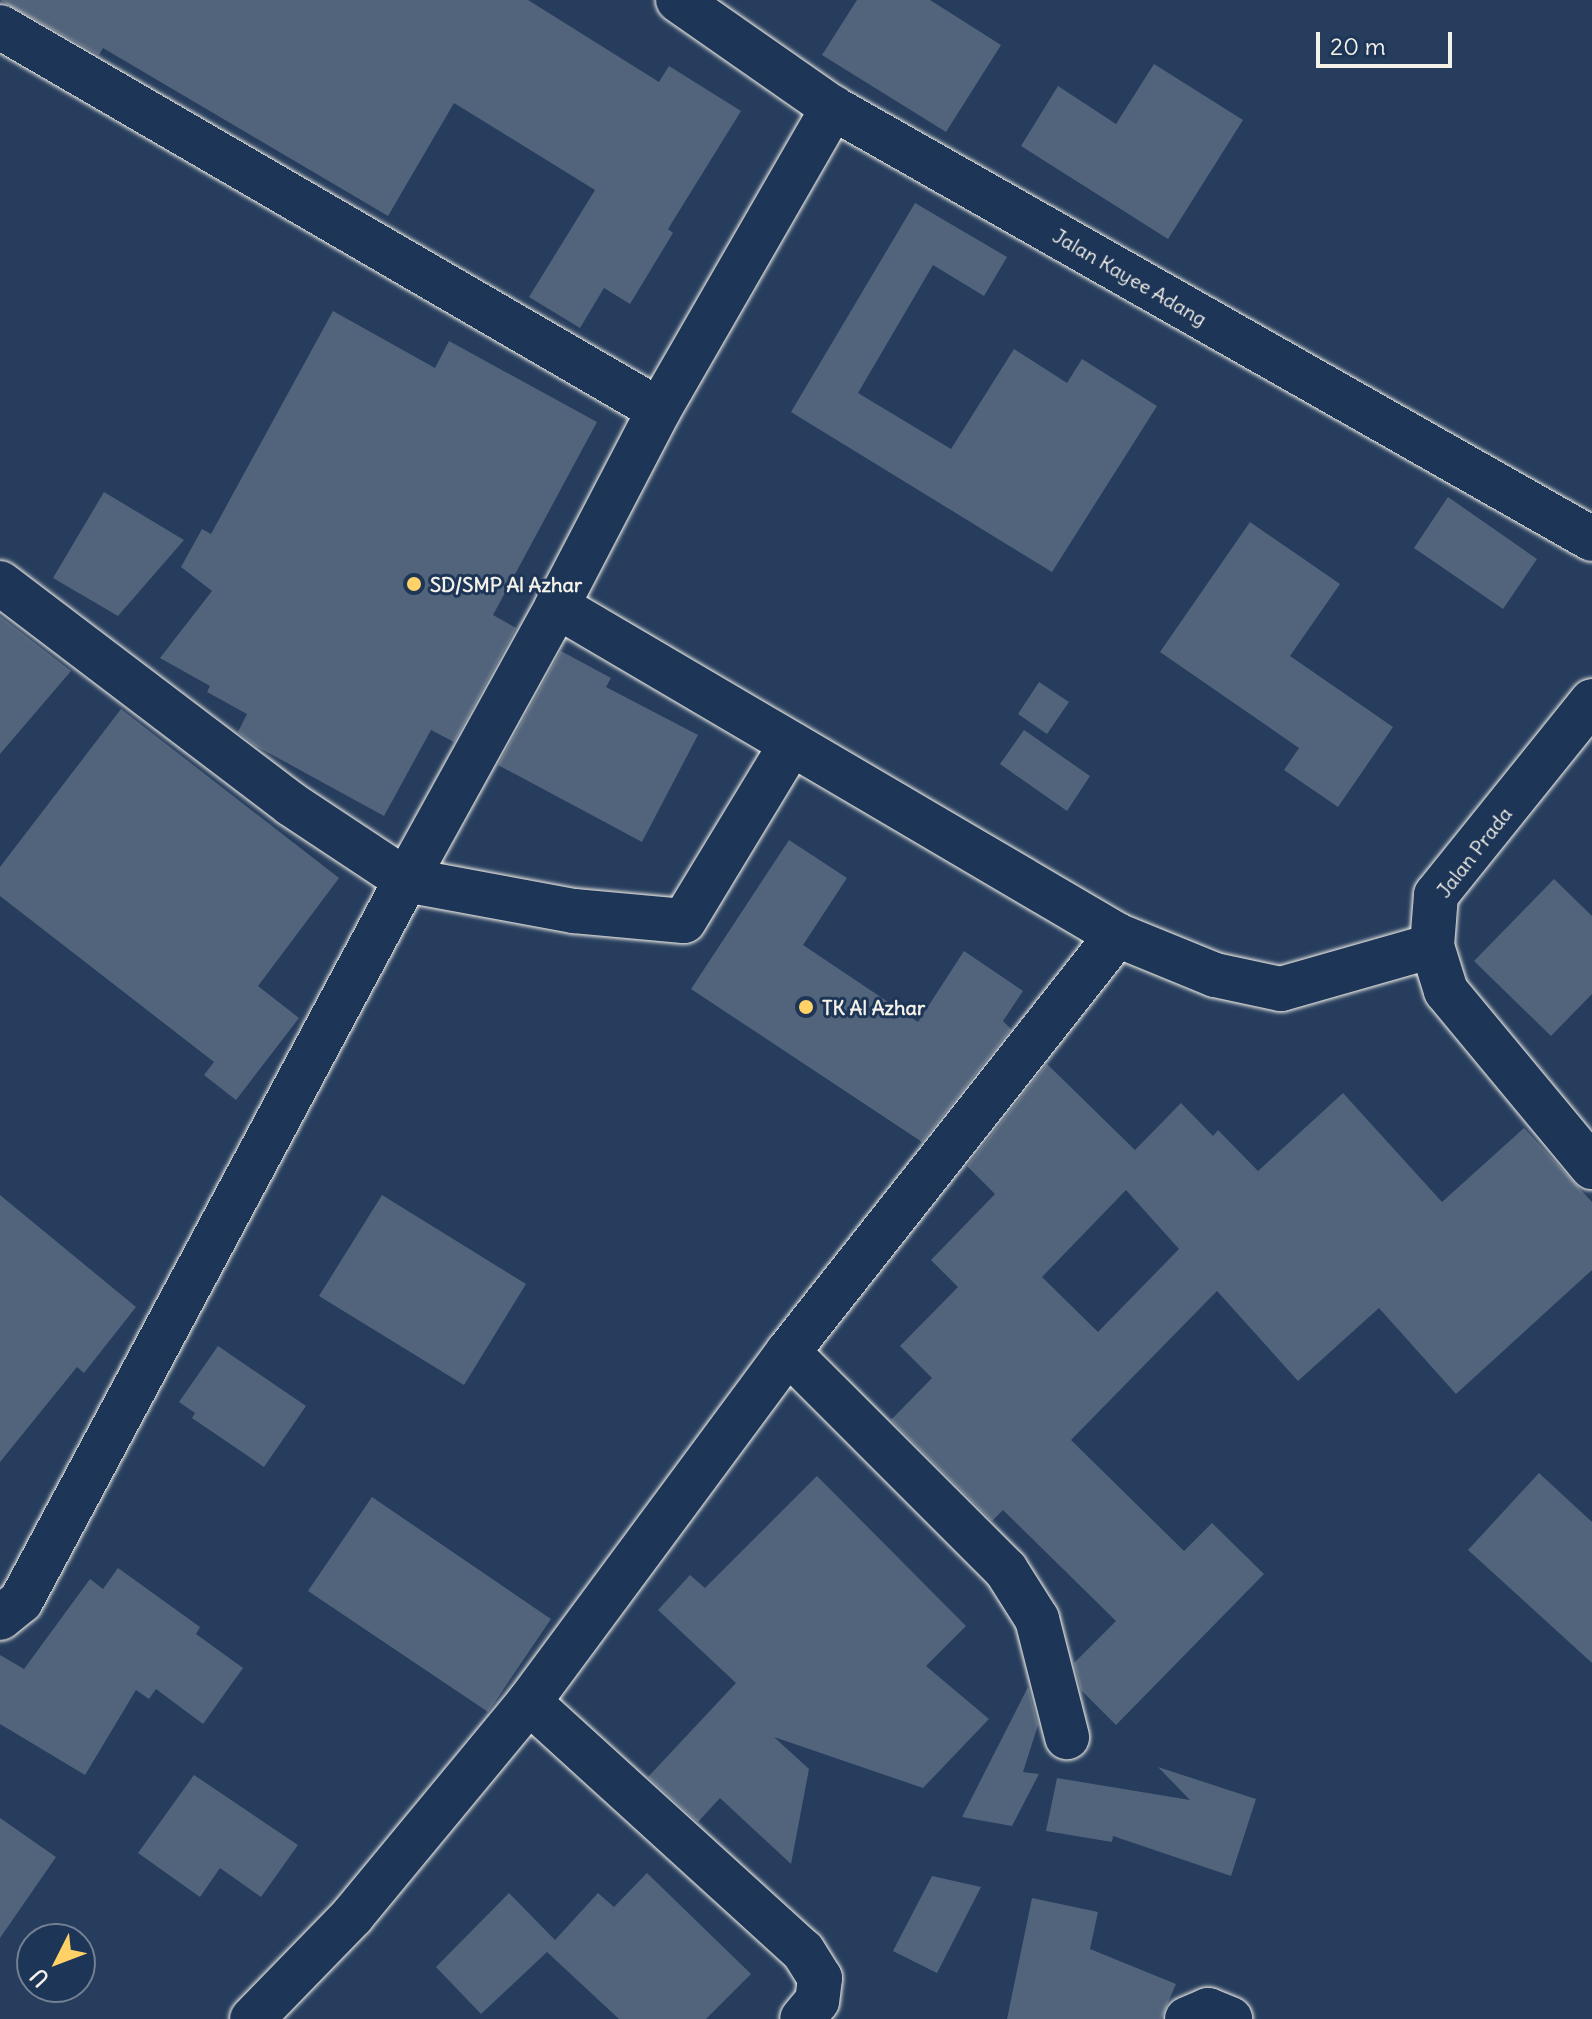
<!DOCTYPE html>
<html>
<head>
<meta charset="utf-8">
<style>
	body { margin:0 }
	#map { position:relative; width:1592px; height:2019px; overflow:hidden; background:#263d5d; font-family:Delius,sans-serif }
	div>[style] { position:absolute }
	.building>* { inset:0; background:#52647b }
	.roads { filter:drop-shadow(0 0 2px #f4f1e8) drop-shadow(0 0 2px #f4f1e8) }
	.minor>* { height:44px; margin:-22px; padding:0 22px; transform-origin:22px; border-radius:22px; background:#1d3557 }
	.dots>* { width:22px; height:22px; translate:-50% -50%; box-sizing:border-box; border:4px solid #1d3557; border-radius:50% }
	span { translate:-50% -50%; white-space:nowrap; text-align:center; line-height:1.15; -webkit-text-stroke:6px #1d3557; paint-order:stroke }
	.street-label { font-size:20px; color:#f4f1e8 }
	.poi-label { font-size:20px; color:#f4f1e8; font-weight:700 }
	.left { translate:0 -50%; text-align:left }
	.north { position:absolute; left:16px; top:1923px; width:80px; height:80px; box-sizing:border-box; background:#1d3557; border:2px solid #738091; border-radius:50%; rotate:228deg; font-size:22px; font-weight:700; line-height:32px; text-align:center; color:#f4f1e8 }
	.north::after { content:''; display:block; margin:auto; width:28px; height:36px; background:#ffd166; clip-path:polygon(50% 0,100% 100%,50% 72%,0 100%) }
	.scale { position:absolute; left:1316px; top:32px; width:136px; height:36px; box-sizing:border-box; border:4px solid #f4f1e8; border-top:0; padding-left:10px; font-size:24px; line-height:28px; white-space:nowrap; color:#f4f1e8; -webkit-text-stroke:6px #1d3557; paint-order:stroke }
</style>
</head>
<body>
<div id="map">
	<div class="building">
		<i style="clip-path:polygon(0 0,528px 0,659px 82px,669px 66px,741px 111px,668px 229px,673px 233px,630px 304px,604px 288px,580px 328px,529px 297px,595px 190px,454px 103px,388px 216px,103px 48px,99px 55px)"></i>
		<i style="clip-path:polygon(857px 0,930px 0,1001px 45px,946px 132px,822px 55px)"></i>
		<i style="clip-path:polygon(1154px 64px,1243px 120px,1168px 239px,1021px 146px,1058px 86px,1116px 124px)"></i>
		<i style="clip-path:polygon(915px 203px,1007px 257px,984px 296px,933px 265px,858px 393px,951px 449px,1014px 349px,1067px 383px,1082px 359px,1157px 406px,1052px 572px,791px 412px)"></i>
		<i style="clip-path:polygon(333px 311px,435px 368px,449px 341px,597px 422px,493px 615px,516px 628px,454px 742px,431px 730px,384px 816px,256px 746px,238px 732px,247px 714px,207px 692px,210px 686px,160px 658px,212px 591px,181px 567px,202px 529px,211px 534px)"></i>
		<i style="clip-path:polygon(104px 492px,184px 540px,118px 616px,53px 578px)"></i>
		<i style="clip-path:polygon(1448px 497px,1537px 559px,1503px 609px,1414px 548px)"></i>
		<i style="clip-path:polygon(1250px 522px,1340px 584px,1290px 656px,1393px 727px,1338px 807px,1284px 770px,1299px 748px,1160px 652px)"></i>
		<i style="clip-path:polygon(0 616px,71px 671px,0 754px)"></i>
		<i style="clip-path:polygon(561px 651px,611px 678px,606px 687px,698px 735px,642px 842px,498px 765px)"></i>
		<i style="clip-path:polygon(1039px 682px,1069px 702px,1047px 734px,1018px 714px)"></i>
		<i style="clip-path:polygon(121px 709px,339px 878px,258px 986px,299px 1018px,236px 1100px,204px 1075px,214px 1062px,0 896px,0 867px)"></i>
		<i style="clip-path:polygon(1024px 730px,1090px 776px,1067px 811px,1000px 764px)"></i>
		<i style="clip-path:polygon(789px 840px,847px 878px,803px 945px,918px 1022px,964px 951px,1023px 991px,1003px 1021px,1011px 1029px,922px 1142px,691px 989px)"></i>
		<i style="clip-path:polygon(1554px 879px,1592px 916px,1592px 994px,1551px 1036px,1474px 961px)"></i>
		<i style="clip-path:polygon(evenodd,1047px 1064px,1135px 1150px,1181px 1103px,1213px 1136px,1218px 1130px,1258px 1171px,1343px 1093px,1442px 1202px,1524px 1128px,1592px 1202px,1592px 1270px,1456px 1394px,1379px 1308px,1298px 1381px,1217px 1291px,1071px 1440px,1184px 1551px,1212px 1523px,1264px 1574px,1116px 1725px,1081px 1690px,1074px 1663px,1116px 1621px,1003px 1510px,992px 1521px,891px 1420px,932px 1378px,900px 1346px,958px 1287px,931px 1260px,995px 1194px,967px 1166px,1047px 1064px,1126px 1190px,1179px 1249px,1098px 1332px,1042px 1277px,1126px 1190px)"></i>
		<i style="clip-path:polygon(0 1195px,136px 1307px,84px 1373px,77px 1367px,0 1462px)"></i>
		<i style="clip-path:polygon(382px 1195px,526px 1284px,464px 1385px,319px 1296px)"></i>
		<i style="clip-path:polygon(218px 1346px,306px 1406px,264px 1467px,192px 1418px,195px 1413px,179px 1402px)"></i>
		<i style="clip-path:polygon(1539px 1473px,1592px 1522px,1592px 1663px,1468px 1550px)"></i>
		<i style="clip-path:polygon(817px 1476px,966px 1626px,926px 1666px,989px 1719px,923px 1788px,774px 1737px,809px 1769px,791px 1864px,720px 1798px,698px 1822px,648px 1777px,736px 1683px,658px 1610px,690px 1575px,705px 1588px)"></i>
		<i style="clip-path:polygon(372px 1497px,551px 1619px,488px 1712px,308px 1591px)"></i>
		<i style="clip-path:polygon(118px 1568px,200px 1627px,196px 1634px,243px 1668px,203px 1724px,156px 1689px,149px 1699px,136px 1690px,85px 1775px,0 1724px,0 1655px,24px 1669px,90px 1579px,103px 1589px)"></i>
		<i style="clip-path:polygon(1028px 1687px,1038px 1725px,1023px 1772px,1039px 1774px,1012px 1826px,962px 1817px)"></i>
		<i style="clip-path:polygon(1158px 1767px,1256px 1799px,1231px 1876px,1113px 1836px,1112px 1842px,1046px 1831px,1057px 1778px,1190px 1800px)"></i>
		<i style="clip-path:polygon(194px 1775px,298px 1845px,261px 1897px,220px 1868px,200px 1897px,138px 1853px)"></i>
		<i style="clip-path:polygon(0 1818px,56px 1857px,0 1938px)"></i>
		<i style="clip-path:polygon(647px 1873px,751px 1974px,706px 2019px,619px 2019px,547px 1952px,481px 2014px,436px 1967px,509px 1893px,555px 1940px,598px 1893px,614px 1907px)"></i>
		<i style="clip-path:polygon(932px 1876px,981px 1887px,937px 1973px,893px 1951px)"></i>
		<i style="clip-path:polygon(1032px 1898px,1098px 1912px,1090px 1949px,1176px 1984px,1161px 2019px,1007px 2019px)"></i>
	</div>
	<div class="roads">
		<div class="minor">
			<i style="left:678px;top:0;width:189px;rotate:34.9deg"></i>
			<i style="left:833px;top:108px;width:873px;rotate:29.59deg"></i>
			<i style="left:0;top:27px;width:762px;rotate:30.16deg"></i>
			<i style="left:0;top:583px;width:365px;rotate:37.2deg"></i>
			<i style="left:291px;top:804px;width:138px;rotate:33.5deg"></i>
			<i style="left:406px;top:880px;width:171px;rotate:10.5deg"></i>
			<i style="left:574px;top:911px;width:110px;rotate:5.2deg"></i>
			<i style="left:684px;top:921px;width:207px;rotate:-58.8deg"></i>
			<i style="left:557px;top:606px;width:649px;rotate:30.43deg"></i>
			<i style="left:1117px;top:935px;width:106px;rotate:22.2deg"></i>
			<i style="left:1215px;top:975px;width:67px;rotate:12deg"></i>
			<i style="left:1281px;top:989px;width:157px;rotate:-15.9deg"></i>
			<i style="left:1592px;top:701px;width:249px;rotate:128.8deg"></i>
			<i style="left:1436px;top:895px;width:51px;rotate:94.5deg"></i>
			<i style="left:1432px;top:946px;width:47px;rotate:72.7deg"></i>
			<i style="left:1446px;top:991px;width:229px;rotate:50.3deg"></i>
			<i style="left:788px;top:1352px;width:308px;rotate:45deg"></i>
			<i style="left:1006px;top:1570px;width:58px;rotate:57.7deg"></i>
			<i style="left:1037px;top:1619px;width:122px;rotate:75.7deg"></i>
			<i style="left:0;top:1618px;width:27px;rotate:-39deg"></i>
			<i style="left:21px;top:1601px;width:817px;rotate:-61.9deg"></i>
			<i style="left:406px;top:880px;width:313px;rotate:-61.1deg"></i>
			<i style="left:557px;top:606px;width:221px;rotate:-62.5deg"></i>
			<i style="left:659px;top:410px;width:349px;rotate:-60.1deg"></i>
			<i style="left:529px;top:1702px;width:370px;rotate:42.3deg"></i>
			<i style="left:803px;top:1951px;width:32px;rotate:58deg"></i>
			<i style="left:820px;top:1978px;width:23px;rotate:97deg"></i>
			<i style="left:817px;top:2001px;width:23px;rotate:130deg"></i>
			<i style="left:252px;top:2019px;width:144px;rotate:-45.8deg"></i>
			<i style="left:352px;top:1916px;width:278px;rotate:-50.4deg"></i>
			<i style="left:529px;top:1702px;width:435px;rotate:-53.5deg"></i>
			<i style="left:788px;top:1352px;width:531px;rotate:-51.73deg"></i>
			<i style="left:1187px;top:2019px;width:23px;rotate:-23deg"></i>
			<i style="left:1208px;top:2010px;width:24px;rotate:22deg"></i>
		</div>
	</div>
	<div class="dots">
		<i style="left:414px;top:584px;background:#ffd166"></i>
		<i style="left:806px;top:1007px;background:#ffd166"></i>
	</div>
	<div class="street-label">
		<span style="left:1130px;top:277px;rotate:30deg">Jalan Kayee Adang</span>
		<span style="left:1474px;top:852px;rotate:-52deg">Jalan Prada</span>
	</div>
	<div class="poi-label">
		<span class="left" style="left:430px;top:584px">SD/SMP Al Azhar</span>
		<span class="left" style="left:822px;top:1007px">TK Al Azhar</span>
	</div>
	<div class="north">U</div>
	<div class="scale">20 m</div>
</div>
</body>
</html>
